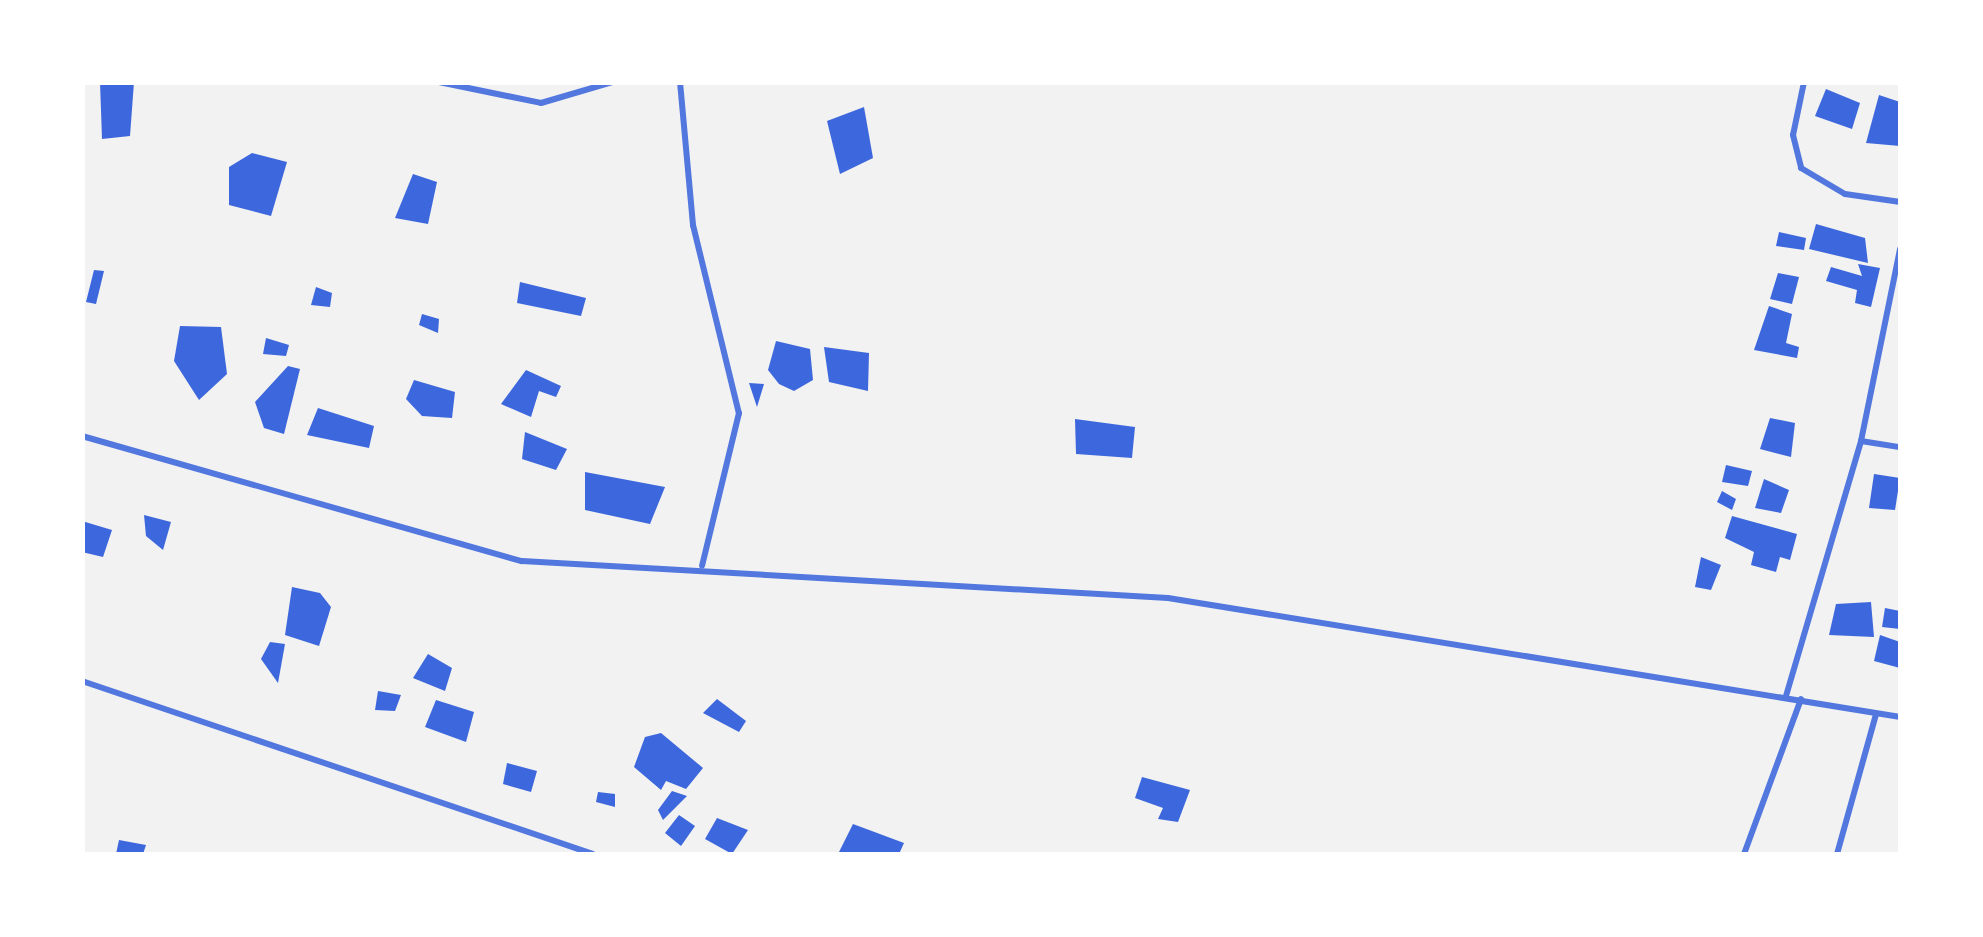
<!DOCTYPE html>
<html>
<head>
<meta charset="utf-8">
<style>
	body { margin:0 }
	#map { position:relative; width:1983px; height:937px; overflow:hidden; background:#f2f2f2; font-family:Helvetica,sans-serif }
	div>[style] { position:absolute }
	.building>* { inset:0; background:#3d67dc }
	.minor>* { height:6px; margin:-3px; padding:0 3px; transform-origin:3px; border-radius:3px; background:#5277de }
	span { translate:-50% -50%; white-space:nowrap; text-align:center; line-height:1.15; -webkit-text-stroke:9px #fff; paint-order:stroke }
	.frame { position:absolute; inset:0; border:85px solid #fff; pointer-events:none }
</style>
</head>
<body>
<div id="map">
	<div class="building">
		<i style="clip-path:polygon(100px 82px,134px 82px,130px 136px,102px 139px)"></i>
		<i style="clip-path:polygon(1826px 89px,1860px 103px,1852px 129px,1815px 116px)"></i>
		<i style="clip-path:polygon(1879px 95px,1900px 102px,1900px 146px,1866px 143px)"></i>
		<i style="clip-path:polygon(864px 107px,873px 158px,840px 174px,827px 121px)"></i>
		<i style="clip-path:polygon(252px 153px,287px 162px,271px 216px,229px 205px,229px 167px)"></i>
		<i style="clip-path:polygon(413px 174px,437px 182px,428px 224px,395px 218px)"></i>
		<i style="clip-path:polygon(1816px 224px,1865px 238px,1868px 263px,1809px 249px)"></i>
		<i style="clip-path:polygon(1779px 232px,1806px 238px,1804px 250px,1776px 246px)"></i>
		<i style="clip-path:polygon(1858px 264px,1880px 268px,1871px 307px,1855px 303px,1857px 290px,1826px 281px,1831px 267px,1862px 276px)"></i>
		<i style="clip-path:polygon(94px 270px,104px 271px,96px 304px,86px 302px)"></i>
		<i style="clip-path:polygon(1778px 273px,1799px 277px,1792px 304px,1770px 299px)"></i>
		<i style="clip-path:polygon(520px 282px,586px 298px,581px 316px,517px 303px)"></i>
		<i style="clip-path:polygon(316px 287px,332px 293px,330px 307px,311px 305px)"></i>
		<i style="clip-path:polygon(1769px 306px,1792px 314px,1786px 343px,1799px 347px,1797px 358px,1754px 350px)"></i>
		<i style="clip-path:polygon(422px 314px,439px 319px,438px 333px,419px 325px)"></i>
		<i style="clip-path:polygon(180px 326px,221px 327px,227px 374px,199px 400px,174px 361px)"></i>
		<i style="clip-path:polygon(266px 338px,289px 345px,286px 356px,263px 354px)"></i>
		<i style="clip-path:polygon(776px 341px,810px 349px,813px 380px,794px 391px,779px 384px,768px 370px)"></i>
		<i style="clip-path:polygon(824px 347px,869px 353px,868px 391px,829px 382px)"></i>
		<i style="clip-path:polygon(288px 366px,300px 369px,284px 434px,264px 428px,255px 402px)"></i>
		<i style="clip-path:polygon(526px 370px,561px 386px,556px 397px,539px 391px,531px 417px,501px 404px)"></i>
		<i style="clip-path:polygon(414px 380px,455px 392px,452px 418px,422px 416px,406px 399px)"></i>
		<i style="clip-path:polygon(749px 383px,764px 384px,757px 407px)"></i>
		<i style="clip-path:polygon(318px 408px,374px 426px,369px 448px,307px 435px)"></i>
		<i style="clip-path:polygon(1770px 418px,1795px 423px,1791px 457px,1760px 449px)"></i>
		<i style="clip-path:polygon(1075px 419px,1135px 427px,1132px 458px,1076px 454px)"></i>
		<i style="clip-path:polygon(525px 432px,567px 449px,556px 470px,522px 459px)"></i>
		<i style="clip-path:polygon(1726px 465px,1752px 471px,1748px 486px,1722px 482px)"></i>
		<i style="clip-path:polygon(585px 472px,665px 487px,650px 524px,585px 510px)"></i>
		<i style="clip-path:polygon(1874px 474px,1900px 478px,1895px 510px,1869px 508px)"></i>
		<i style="clip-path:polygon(1764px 479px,1789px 490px,1781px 513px,1755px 508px)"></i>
		<i style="clip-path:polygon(1722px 491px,1736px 499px,1732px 510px,1717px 502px)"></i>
		<i style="clip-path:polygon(144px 515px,171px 522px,163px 550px,146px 536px)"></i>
		<i style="clip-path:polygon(1732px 516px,1797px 534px,1790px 560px,1780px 557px,1776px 572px,1751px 565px,1754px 552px,1725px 538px)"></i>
		<i style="clip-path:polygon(82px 521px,112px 530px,103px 557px,82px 552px)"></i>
		<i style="clip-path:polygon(1701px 557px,1721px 565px,1711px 590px,1695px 587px)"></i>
		<i style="clip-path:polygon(292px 587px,320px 593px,331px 607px,319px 646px,285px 635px)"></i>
		<i style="clip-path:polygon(1871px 602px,1874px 637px,1829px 635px,1836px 604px)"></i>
		<i style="clip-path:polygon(1885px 608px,1900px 611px,1900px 629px,1882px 627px)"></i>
		<i style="clip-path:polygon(1880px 635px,1900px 642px,1900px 668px,1874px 661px)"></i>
		<i style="clip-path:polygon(270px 642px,285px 644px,278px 683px,261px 659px)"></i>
		<i style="clip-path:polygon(428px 654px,452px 668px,445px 691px,413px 678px)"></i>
		<i style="clip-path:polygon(378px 691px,401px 695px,395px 711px,375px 710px)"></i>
		<i style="clip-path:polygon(717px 699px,746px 721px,739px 732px,703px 713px)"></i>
		<i style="clip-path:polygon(436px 700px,474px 712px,466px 742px,425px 727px)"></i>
		<i style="clip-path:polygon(661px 733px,703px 768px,686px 789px,666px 781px,661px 790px,634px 767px,645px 737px)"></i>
		<i style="clip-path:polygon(507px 763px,537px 771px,531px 792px,503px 784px)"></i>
		<i style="clip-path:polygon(1142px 777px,1190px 790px,1178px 822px,1158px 819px,1163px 808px,1135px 798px)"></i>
		<i style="clip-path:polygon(672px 791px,687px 796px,663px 820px,658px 810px)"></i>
		<i style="clip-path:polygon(598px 792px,615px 794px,615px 807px,596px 802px)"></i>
		<i style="clip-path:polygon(679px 815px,695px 826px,681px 846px,665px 833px)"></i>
		<i style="clip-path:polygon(717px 818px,748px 830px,732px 854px,705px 839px)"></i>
		<i style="clip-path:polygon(853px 824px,904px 843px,899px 854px,838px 854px)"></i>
		<i style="clip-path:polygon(119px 840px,146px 845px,143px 854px,116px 854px)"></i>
	</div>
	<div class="minor">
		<i style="left:439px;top:82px;width:104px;rotate:11.6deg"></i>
		<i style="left:541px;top:103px;width:75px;rotate:-16.3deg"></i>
		<i style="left:680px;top:82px;width:144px;rotate:84.8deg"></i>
		<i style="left:693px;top:225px;width:194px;rotate:76.3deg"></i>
		<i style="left:739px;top:413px;width:157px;rotate:103.6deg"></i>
		<i style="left:1804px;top:82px;width:54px;rotate:101.7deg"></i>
		<i style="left:1793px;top:135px;width:34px;rotate:76deg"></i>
		<i style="left:1801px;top:168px;width:51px;rotate:30.6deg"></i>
		<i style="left:1845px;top:194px;width:56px;rotate:8.3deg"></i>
		<i style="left:82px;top:436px;width:457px;rotate:15.9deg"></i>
		<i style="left:522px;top:561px;width:647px;rotate:3.28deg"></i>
		<i style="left:1168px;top:598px;width:742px;rotate:9.23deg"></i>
		<i style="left:1861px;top:441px;width:39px;rotate:9deg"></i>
		<i style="left:82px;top:681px;width:539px;rotate:18.7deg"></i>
		<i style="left:1786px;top:696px;width:266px;rotate:-73.6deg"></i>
		<i style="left:1861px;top:441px;width:196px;rotate:-78.5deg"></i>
		<i style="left:1744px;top:854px;width:165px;rotate:-69.8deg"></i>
		<i style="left:1837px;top:854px;width:145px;rotate:-74.4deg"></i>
	</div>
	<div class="frame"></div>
</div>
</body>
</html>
